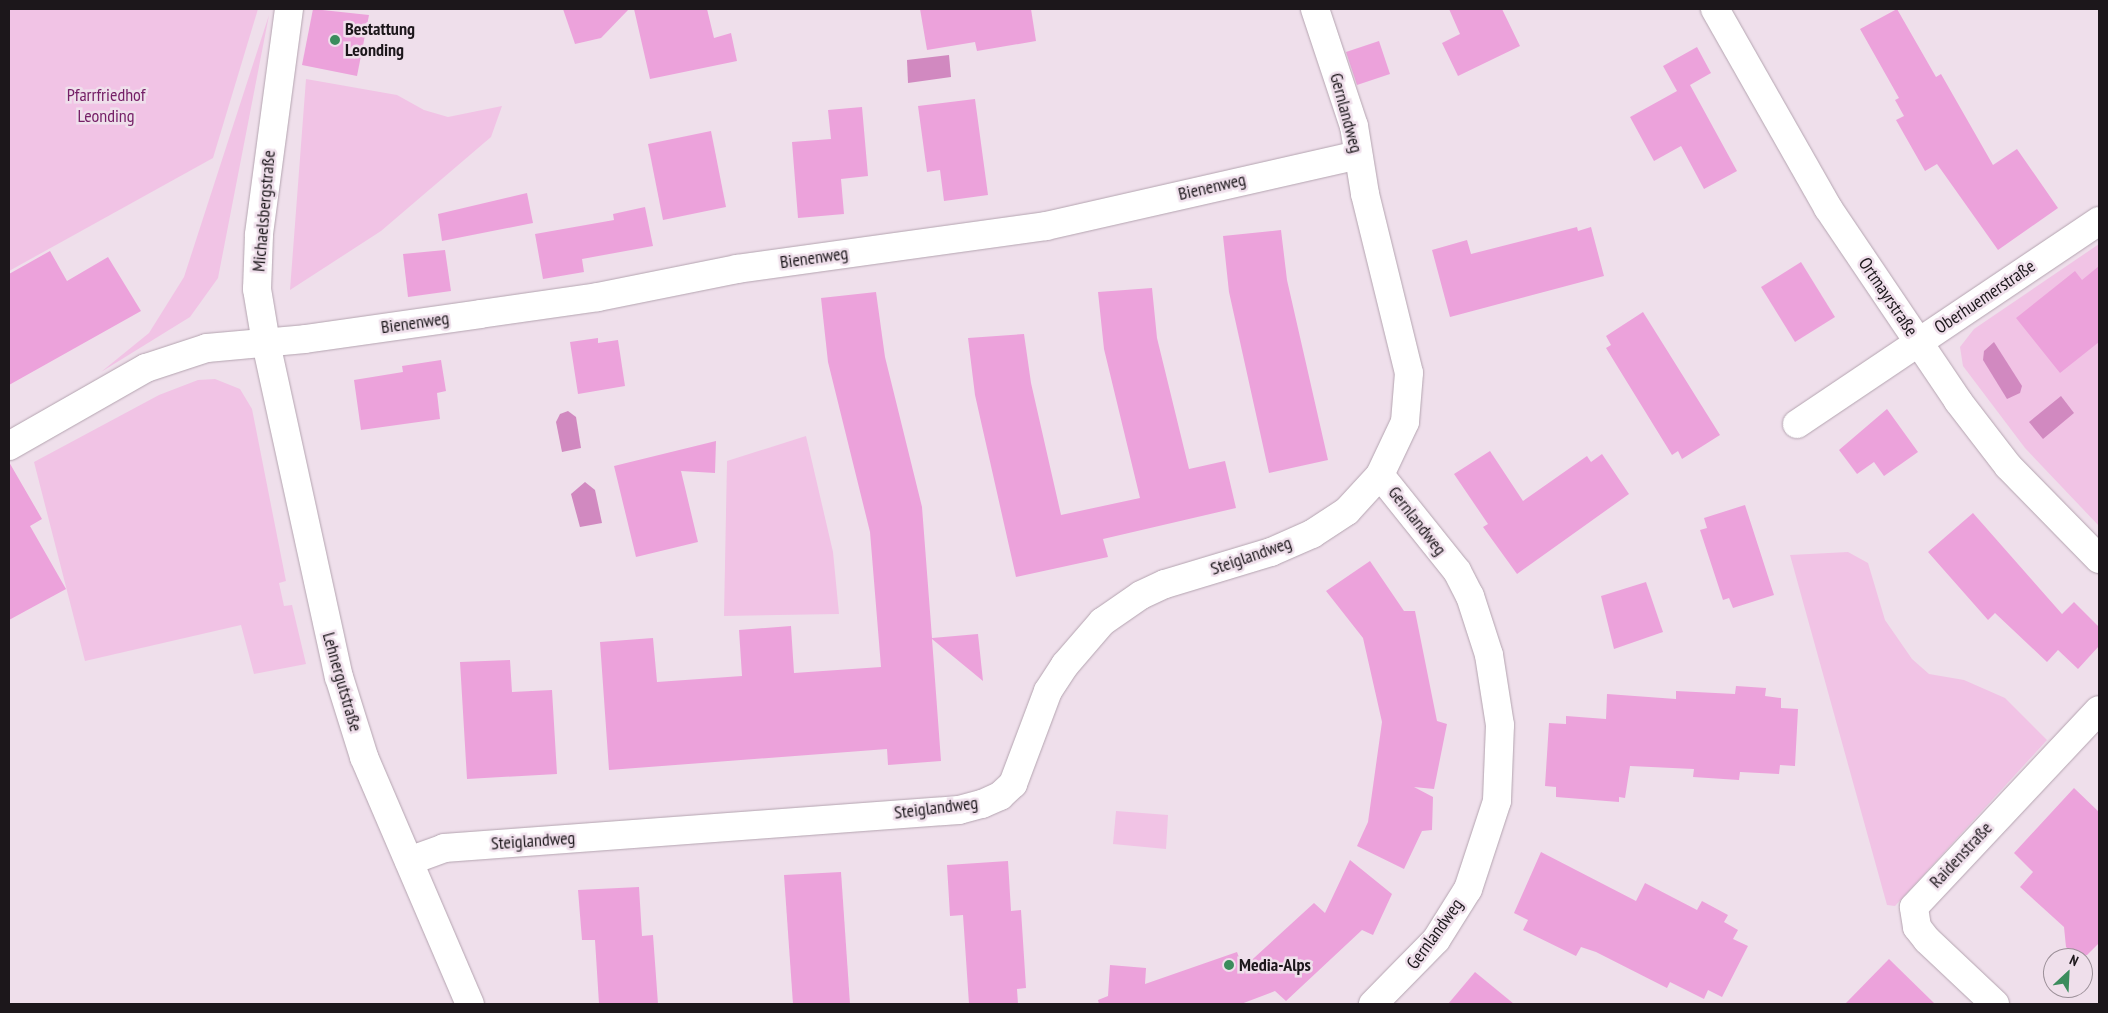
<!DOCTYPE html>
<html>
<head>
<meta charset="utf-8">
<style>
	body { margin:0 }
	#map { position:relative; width:2108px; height:1013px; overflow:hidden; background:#efdfeb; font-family:"PT Sans Narrow",sans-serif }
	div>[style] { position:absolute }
	.green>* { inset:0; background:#f1c3e5 }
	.water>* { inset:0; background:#d189c0 }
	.building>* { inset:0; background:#eca2db }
	.roads { filter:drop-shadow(0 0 1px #b4a4b0) drop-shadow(0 0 1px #b4a4b0) }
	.minor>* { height:28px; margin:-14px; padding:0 14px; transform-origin:14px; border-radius:14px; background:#fff }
	.dots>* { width:14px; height:14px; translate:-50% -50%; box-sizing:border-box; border:2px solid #efdfeb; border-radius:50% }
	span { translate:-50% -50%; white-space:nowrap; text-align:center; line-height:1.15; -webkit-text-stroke:5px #efdfeb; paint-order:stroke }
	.poi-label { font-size:18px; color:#1c171b; font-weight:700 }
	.left { translate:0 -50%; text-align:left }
	.park-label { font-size:18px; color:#752067 }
	.street-label { font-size:18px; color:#1c171b }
	.frame { position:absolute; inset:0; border:10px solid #1c171b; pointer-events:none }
	.north { position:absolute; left:2043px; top:948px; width:50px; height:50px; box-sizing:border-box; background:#efdfeb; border:1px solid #9b8f98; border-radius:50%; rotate:25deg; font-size:14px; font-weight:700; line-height:20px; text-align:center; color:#1c171b }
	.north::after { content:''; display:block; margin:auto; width:18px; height:22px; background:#3b8c5d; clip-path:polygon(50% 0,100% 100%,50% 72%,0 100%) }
</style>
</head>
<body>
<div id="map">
	<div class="green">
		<i style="clip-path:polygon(9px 9px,258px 9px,213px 158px,9px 271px)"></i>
		<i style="clip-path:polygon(269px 15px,218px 278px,190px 317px,101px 372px,149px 333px,184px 277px)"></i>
		<i style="clip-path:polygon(306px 79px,397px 95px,424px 110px,448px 117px,502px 106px,491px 137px,381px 231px,290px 290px)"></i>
		<i style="clip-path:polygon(2099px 244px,2099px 526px,2025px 448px,1963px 366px,1960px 347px,1974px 329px)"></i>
		<i style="clip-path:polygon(215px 379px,240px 389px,252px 409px,286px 581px,279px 583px,284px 606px,292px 605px,306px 664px,254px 674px,241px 625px,85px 661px,34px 462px,159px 395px,198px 380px)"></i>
		<i style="clip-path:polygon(806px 436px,833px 552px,839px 614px,724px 616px,727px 461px)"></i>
		<i style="clip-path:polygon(1848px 552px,1868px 563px,1885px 620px,1912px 659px,1929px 674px,1964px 680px,2005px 698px,2047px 740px,1895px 906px,1887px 905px,1790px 555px)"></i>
		<i style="clip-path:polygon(1116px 811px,1168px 815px,1166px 849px,1113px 844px)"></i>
	</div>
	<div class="water">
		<i style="clip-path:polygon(949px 55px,951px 77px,908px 83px,907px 60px)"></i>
		<i style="clip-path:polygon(1994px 342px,2022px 386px,2020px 393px,2007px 399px,1983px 360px,1984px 351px)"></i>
		<i style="clip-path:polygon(2061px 396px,2074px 413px,2043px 439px,2029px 422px)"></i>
		<i style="clip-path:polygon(568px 411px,576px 417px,581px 448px,562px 452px,556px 422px,560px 414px)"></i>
		<i style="clip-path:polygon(585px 482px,595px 490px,602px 523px,580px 527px,571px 494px)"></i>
	</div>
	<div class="building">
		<i style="clip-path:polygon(313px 9px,369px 15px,357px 76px,302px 65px)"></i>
		<i style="clip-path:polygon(563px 9px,629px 9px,601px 38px,575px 44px)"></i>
		<i style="clip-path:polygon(634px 9px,707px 9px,714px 38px,731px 33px,737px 61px,650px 79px)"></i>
		<i style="clip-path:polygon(920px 9px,1031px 9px,1036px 41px,977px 51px,975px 42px,927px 50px)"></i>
		<i style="clip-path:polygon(1449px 9px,1502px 9px,1520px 46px,1458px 76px,1442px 43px,1460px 34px)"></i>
		<i style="clip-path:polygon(1897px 9px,1936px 77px,1941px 74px,1993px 165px,2017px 149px,2058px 208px,1998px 250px,1937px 164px,1925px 171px,1896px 120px,1904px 116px,1895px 100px,1899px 98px,1860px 29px)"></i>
		<i style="clip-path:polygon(1379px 41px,1390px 74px,1357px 85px,1346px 52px)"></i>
		<i style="clip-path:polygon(1697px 47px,1711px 73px,1690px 85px,1737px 171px,1704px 189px,1681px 146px,1654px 161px,1630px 117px,1677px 91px,1663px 66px)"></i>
		<i style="clip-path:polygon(975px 99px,988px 195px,944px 201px,940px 170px,927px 172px,918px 106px)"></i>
		<i style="clip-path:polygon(862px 107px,868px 176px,841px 179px,844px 214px,798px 218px,792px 142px,831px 139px,828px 110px)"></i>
		<i style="clip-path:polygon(711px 131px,726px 207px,663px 220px,648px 144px)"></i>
		<i style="clip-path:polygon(527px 193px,533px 223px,442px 241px,438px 214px)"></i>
		<i style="clip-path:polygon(645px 207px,653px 246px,582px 259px,584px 272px,543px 279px,535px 234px,614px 220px,613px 214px)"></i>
		<i style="clip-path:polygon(1577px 227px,1578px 231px,1591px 227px,1604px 276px,1450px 317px,1432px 250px,1467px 240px,1471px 254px)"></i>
		<i style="clip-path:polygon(1281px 230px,1287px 280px,1328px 460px,1269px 473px,1229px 292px,1223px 236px)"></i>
		<i style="clip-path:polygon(445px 250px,451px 291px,408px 297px,403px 254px)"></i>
		<i style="clip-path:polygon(50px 251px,67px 281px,108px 257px,141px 311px,9px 385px,9px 274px)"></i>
		<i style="clip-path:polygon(1801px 262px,1835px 317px,1795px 342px,1761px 287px)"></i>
		<i style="clip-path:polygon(2099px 266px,2099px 342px,2060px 373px,2016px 318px,2075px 271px,2082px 280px)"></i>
		<i style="clip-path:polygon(1152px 288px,1157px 338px,1189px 469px,1225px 461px,1236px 508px,1103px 539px,1108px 557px,1016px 577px,975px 395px,968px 338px,1024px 334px,1031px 383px,1061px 515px,1140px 498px,1104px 349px,1098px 292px)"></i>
		<i style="clip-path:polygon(876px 292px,885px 357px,922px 507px,932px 638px,978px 634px,983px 681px,932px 639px,941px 761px,888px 765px,887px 749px,609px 770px,600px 642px,653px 638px,657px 682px,742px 676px,739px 630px,791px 626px,794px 673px,881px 667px,870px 532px,828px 362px,821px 298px)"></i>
		<i style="clip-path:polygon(1643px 312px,1720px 435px,1682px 459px,1678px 451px,1672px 455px,1606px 348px,1611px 345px,1606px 336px)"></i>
		<i style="clip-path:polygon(598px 338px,598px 343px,618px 340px,625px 386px,578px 394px,570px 342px)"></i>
		<i style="clip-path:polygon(441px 360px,446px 391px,437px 393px,440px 419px,361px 430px,354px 380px,403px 372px,402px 366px)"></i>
		<i style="clip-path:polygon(1887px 409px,1918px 452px,1884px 476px,1874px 462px,1857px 474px,1839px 450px)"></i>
		<i style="clip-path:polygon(716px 441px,715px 473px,681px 471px,698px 542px,636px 557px,614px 466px)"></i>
		<i style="clip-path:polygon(1490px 451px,1523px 501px,1587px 456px,1591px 462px,1602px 454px,1629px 494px,1517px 574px,1483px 527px,1488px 524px,1454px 474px)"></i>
		<i style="clip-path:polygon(9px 462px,42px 519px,30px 526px,66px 589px,9px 620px)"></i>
		<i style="clip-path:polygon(1745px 505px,1774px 595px,1733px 608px,1729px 598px,1723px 600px,1700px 530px,1707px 528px,1704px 518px)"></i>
		<i style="clip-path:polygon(1973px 513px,2062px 614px,2074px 602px,2099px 627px,2099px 646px,2078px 669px,2058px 650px,2047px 662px,1995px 613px,1988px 620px,1928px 552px)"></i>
		<i style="clip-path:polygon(1370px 561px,1404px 611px,1415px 611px,1437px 721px,1447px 724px,1434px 789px,1414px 787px,1433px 797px,1432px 830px,1422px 831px,1404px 869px,1357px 846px,1368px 822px,1382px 722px,1363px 638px,1326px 591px)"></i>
		<i style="clip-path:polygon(1646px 582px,1663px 632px,1614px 649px,1601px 596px)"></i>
		<i style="clip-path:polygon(510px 660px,512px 692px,552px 690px,557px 774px,467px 779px,460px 662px)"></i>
		<i style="clip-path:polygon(1736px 686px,1766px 688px,1765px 696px,1781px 698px,1781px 708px,1798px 709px,1795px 766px,1780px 765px,1779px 774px,1740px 772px,1739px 780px,1693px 777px,1694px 769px,1630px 766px,1625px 798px,1619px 797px,1619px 802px,1556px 797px,1556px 787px,1545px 786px,1549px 723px,1566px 724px,1566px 716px,1606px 719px,1607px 694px,1676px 699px,1676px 691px,1735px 694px)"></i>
		<i style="clip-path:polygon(2074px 788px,2099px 812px,2099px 943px,2087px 955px,2076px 956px,2066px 947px,2064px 927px,2020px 887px,2033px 872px,2014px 853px)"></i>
		<i style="clip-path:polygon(1541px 852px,1636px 901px,1645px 883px,1697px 910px,1702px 901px,1728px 915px,1724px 922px,1738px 930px,1733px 939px,1748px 946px,1722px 997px,1708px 990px,1704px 999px,1670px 982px,1667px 988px,1596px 952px,1581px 947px,1576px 956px,1523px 930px,1528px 920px,1514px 913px)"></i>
		<i style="clip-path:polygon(1350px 860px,1392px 894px,1373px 935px,1362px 930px,1286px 1001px,1275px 991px,1241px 1004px,1099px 1004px,1098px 1000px,1108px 996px,1110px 965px,1146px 968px,1145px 984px,1237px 952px,1243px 968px,1314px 903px,1325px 913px)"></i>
		<i style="clip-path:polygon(1008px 861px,1011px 911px,1021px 910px,1026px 988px,1017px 989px,1018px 1004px,969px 1004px,963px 915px,950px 916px,947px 865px)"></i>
		<i style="clip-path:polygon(841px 872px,850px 1004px,793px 1004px,784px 875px)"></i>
		<i style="clip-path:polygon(639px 887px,642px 936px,653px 935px,658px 1004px,599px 1004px,595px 940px,582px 940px,578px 890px)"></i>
		<i style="clip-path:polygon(1889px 959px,1935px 1004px,1845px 1004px)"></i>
		<i style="clip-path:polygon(1475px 972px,1514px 1004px,1448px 1004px)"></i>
	</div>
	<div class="roads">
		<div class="minor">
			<i style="left:289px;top:9px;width:228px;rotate:97.6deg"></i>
			<i style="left:259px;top:235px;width:54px;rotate:92.1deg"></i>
			<i style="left:257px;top:289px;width:55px;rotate:80.5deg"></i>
			<i style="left:266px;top:343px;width:342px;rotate:77.7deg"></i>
			<i style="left:339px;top:677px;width:84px;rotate:72.6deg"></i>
			<i style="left:364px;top:757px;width:269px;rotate:66.8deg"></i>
			<i style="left:1315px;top:9px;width:123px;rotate:71.6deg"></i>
			<i style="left:1354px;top:126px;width:69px;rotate:80.8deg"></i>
			<i style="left:1365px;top:194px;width:184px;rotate:76.2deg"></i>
			<i style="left:1409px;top:373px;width:49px;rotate:94.7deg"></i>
			<i style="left:1405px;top:422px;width:59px;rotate:115.3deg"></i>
			<i style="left:1380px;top:475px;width:123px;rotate:51.3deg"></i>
			<i style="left:1457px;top:571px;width:28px;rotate:63deg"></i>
			<i style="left:1470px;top:596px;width:62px;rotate:72.1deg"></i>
			<i style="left:1489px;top:655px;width:71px;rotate:81.1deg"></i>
			<i style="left:1500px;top:725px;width:76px;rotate:92.3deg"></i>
			<i style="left:1497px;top:801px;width:93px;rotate:108.2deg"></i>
			<i style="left:1468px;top:889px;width:60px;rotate:122.1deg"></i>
			<i style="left:1436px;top:940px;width:90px;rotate:134.5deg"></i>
			<i style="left:1715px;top:9px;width:229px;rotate:60.4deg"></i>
			<i style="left:1828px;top:208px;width:233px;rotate:56deg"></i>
			<i style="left:1958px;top:401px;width:82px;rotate:52.4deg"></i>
			<i style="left:2008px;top:466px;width:130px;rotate:45.6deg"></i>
			<i style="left:1797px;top:424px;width:364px;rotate:-33.9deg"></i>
			<i style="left:9px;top:446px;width:158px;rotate:-29.7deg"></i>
			<i style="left:146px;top:368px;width:64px;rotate:-18.2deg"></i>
			<i style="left:207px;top:348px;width:98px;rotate:-5.2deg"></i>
			<i style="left:305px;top:339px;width:177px;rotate:-8.1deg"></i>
			<i style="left:480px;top:314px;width:119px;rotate:-8.2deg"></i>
			<i style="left:598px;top:297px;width:142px;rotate:-11.4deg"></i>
			<i style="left:737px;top:269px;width:312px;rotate:-7.9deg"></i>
			<i style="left:1046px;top:226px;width:320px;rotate:-12.8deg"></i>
			<i style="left:409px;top:861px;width:37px;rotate:-20deg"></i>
			<i style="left:444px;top:848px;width:516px;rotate:-4.22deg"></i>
			<i style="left:959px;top:810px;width:24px;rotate:-15deg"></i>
			<i style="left:982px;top:804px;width:20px;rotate:-24deg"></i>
			<i style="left:1000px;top:796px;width:18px;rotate:-43deg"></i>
			<i style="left:1013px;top:784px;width:99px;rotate:-69.4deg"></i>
			<i style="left:1048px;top:691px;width:31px;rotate:-57deg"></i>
			<i style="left:1065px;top:665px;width:57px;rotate:-49.3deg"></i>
			<i style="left:1102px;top:622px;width:47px;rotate:-34.7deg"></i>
			<i style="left:1141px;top:595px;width:26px;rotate:-25deg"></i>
			<i style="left:1165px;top:584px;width:111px;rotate:-16.8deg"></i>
			<i style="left:1271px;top:552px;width:45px;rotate:-23.7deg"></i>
			<i style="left:1312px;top:534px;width:42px;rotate:-33.3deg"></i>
			<i style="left:1347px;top:511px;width:49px;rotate:-47.5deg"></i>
			<i style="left:1995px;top:1004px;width:93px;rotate:-136.7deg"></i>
			<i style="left:1927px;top:940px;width:16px;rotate:-128deg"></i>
			<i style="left:1917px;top:927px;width:20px;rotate:-99deg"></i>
			<i style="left:1914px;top:907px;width:270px;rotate:-46.8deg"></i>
		</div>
	</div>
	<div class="dots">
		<i style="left:335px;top:40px;background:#3b8c5d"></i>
		<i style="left:1229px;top:965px;background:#3b8c5d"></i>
	</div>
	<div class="poi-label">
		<span class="left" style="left:345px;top:40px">Bestattung<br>Leonding</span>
		<span class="left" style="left:1239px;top:965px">Media-Alps</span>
	</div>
	<div class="park-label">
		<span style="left:106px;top:106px">Pfarrfriedhof<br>Leonding</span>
	</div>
	<div class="street-label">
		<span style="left:1346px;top:113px;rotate:75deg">Gernlandweg</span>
		<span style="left:1212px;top:187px;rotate:-13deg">Bienenweg</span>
		<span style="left:264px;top:211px;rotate:-85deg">Michaelsbergstraße</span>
		<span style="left:814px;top:258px;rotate:-8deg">Bienenweg</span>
		<span style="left:1888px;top:297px;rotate:56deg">Ortmayrstraße</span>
		<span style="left:1985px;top:297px;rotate:-34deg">Oberhuemerstraße</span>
		<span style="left:415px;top:323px;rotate:-8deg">Bienenweg</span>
		<span style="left:1417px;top:521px;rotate:52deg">Gernlandweg</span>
		<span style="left:1251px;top:556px;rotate:-19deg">Steiglandweg</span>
		<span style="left:342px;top:682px;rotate:74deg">Lehnergutstraße</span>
		<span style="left:936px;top:808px;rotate:-7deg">Steiglandweg</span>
		<span style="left:533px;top:841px;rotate:-4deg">Steiglandweg</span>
		<span style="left:1961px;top:855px;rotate:-47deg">Raidenstraße</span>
		<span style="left:1435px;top:934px;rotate:-54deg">Gernlandweg</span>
	</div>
	<div class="frame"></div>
	<div class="north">N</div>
</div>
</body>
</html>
